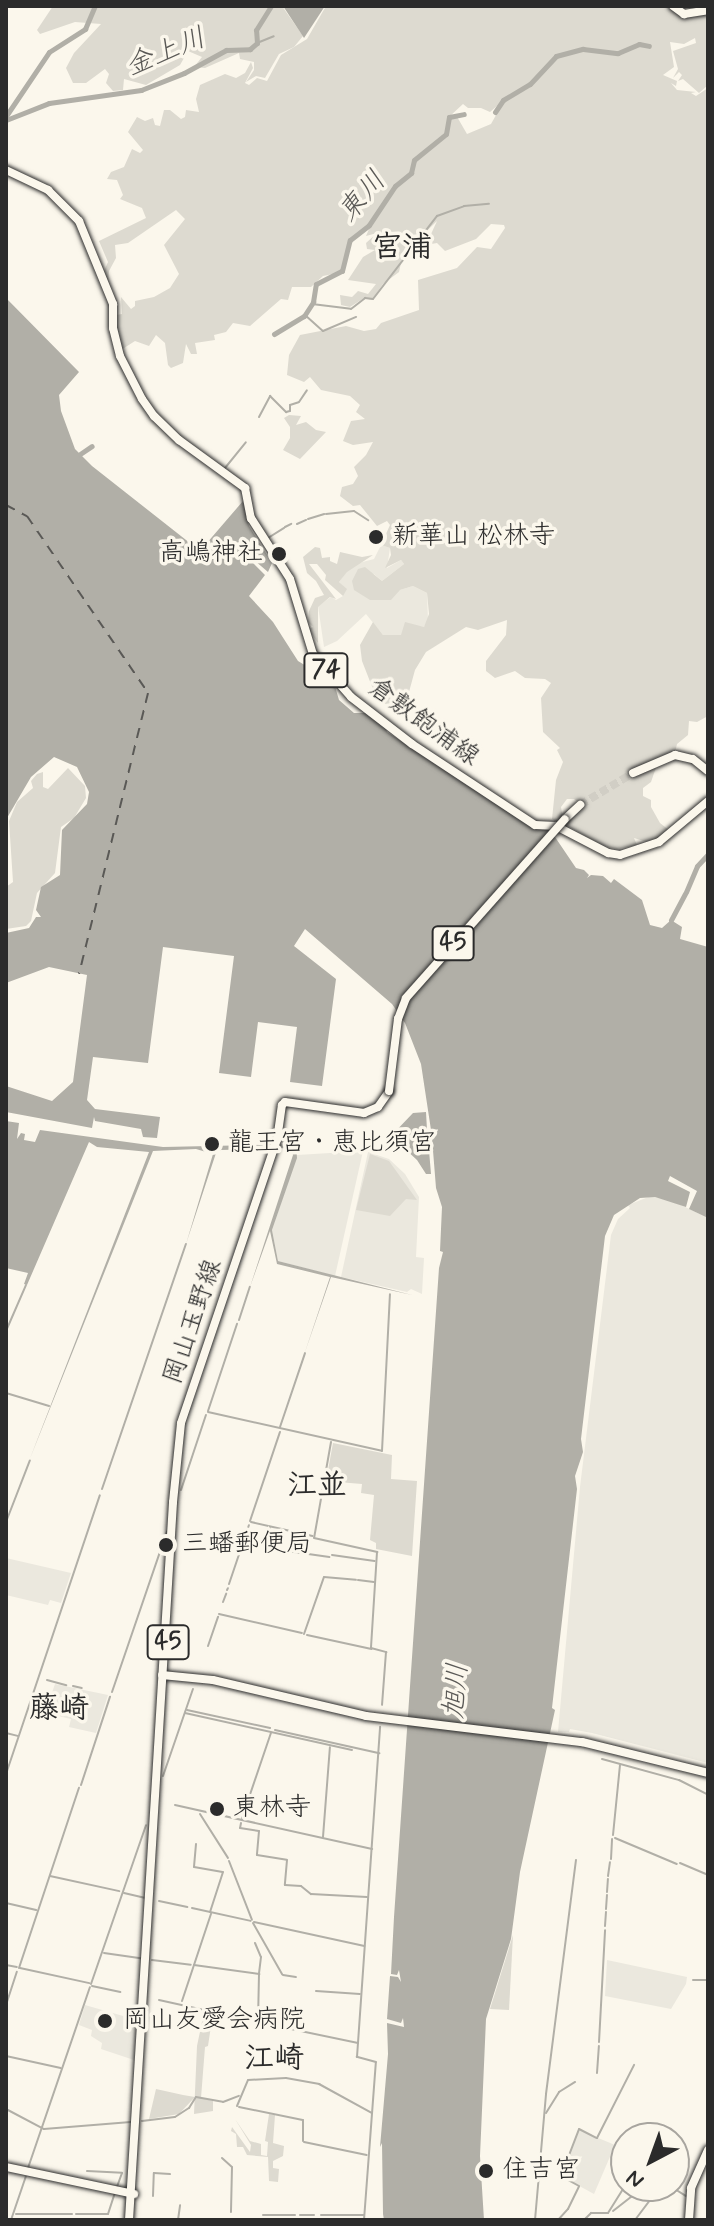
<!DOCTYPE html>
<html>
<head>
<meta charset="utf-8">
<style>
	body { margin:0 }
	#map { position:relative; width:714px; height:2226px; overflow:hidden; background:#fbf7ec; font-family:Mynerve,"Klee One",sans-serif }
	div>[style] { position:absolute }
	.built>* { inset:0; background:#ebe8de }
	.green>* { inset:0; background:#dddad0 }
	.water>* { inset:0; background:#b1afa7 }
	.stream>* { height:2px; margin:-1px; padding:0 1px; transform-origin:1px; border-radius:1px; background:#b1afa7 }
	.river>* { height:5px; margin:-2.5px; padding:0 2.5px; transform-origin:2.5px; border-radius:2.5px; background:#b1afa7 }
	.ferry>* { height:2px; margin-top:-1px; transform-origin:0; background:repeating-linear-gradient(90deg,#5a5956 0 10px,transparent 0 18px) }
	.major-tunnel>* { height:8px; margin-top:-4px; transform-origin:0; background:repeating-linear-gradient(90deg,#d1cec5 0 8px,transparent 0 12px) }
	.roads { filter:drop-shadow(0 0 2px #2b2b2b) drop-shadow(0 0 2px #2b2b2b) }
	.major>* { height:8px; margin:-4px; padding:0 4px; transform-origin:4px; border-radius:4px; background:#fbf7ec }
	.bridges { filter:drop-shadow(0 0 2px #2b2b2b) drop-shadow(0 0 2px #2b2b2b) }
	.major-bridge>* { height:8px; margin:-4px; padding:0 4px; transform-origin:4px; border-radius:4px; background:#fbf7ec }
	.dots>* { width:22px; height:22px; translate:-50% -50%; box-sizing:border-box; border:4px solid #fbf7ec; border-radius:50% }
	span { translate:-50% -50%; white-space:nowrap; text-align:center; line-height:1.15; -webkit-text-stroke:7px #fbf7ec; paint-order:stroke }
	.shield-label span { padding:2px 6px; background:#fbf7ec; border:2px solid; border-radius:6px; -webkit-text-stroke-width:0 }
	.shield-label { font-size:24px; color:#2b2b2b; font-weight:700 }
	.poi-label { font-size:26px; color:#2b2b2b }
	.left { translate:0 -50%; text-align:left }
	.right { translate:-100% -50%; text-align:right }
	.street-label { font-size:26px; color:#2b2b2b }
	.water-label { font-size:28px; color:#5a5956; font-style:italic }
	.quarter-label { font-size:30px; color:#2b2b2b; font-weight:700 }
	.frame { position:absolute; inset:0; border:8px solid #2b2b2b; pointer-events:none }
	.north { position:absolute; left:610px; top:2122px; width:80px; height:80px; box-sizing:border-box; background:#fbf7ec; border:2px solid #a8a59f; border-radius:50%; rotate:221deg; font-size:22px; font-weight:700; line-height:32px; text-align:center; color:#2b2b2b }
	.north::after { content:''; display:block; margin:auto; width:28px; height:36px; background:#2b2b2b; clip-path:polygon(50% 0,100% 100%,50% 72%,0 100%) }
</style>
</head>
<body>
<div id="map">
	<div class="built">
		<i style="clip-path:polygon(381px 545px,390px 548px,387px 568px,401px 560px,404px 564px,382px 581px,374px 574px,357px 571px,356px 578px,400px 590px,413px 586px,427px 593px,428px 620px,424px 627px,415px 626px,402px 635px,383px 635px,366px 614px,337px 641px,324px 647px,318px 606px,331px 597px,336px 600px,343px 596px,343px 586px,339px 582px,347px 571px,355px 564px,374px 559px)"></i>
		<i style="clip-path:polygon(363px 1151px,335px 1276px,278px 1261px,272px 1230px,297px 1155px)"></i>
		<i style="clip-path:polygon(368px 1152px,389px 1159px,405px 1174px,419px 1197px,416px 1257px,424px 1258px,422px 1294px,411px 1289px,407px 1292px,341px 1277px)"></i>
		<i style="clip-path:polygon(651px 1196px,675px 1202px,708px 1218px,708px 1763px,592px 1733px,570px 1729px,569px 1732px,558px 1732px,580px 1487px,611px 1235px,618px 1219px,630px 1208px,628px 1205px)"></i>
		<i style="clip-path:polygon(6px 1558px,71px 1573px,61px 1603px,50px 1600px,48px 1605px,6px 1595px)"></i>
		<i style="clip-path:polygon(55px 1684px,108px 1695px,96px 1733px,69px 1727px,71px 1719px,45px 1713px)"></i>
		<i style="clip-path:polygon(607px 1960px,687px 1977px,686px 1984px,671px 2009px,605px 1996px)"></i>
		<i style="clip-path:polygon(85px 2005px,137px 2020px,134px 2060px,101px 2049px,102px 2043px,91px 2036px,92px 2030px,79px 2025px)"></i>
		<i style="clip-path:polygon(579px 2130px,615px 2145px,594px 2194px,561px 2176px)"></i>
	</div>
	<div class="green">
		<i style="clip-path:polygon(53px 6px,282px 6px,303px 36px,294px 47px,279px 54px,265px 78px,256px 76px,246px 82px,254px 70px,254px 62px,240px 59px,239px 53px,205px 68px,194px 67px,202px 57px,188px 51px,180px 65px,146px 85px,124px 79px,123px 90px,113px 91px,106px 83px,109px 74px,105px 69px,86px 83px,73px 83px,66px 68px,74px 53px,101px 24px,75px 22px,40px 34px,37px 30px)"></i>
		<i style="clip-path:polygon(evenodd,326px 6px,689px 6px,681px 12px,708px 6px,708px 85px,699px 93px,683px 79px,678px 81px,682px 75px,679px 72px,673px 78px,678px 69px,673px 51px,696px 43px,695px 38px,684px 44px,670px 42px,674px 67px,663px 75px,677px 81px,676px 86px,671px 83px,677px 90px,696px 92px,691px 93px,696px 96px,708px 88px,708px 716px,697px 722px,689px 721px,688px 735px,677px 744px,675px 753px,660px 756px,651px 782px,643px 788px,643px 796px,651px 800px,651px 807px,660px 823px,670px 831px,650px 843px,634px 838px,637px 845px,617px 849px,603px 846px,566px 825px,578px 802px,574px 799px,567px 799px,561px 807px,563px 818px,558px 823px,552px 819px,556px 780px,563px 762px,557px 750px,560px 748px,543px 732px,541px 698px,551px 683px,545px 679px,525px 678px,515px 671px,495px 678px,486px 671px,486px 661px,506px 635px,507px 620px,478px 630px,466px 627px,426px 652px,415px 670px,409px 692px,389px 705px,378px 702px,362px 661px,360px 645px,373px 622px,383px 635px,401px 635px,405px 622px,424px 627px,429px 614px,427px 593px,413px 586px,400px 590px,391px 600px,370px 600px,354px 590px,352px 581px,358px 569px,365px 567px,382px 581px,404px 564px,401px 560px,385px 568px,391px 555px,390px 548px,381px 545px,390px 525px,387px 521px,377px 526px,360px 505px,353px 506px,340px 496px,342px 487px,353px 484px,358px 476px,354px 467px,366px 455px,373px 442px,353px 445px,343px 441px,351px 421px,365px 419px,356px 412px,360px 405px,350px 396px,321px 390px,310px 377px,304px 382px,287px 375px,289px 355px,300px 335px,346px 326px,364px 331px,376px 329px,381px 323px,419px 310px,418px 280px,457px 268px,477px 247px,491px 249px,505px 228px,504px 225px,491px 224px,476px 239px,445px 251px,437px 243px,426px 245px,437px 221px,403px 254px,399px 272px,383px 284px,372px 300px,364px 298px,350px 307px,341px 305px,340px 295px,352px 297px,358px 291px,368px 294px,376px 284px,348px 280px,363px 257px,375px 250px,367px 249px,366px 243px,377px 233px,366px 236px,372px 222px,350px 239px,343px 267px,338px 273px,323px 276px,311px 287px,292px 287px,288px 300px,281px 299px,250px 326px,233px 323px,226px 332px,214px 335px,215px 340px,195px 343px,197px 354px,191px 354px,186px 344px,183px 363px,171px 368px,168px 365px,165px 343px,156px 335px,149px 346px,135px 341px,121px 350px,115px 328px,116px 315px,122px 314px,121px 297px,131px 309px,135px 306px,135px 301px,154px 297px,170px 288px,179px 274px,164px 245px,185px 219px,176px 210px,128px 243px,115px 245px,116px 258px,109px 271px,108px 285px,104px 271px,108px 262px,99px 241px,146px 218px,142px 208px,120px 199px,123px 195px,117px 180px,107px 179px,111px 172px,124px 167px,132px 149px,140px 153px,143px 150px,128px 132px,137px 117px,145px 121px,153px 118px,155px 125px,160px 126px,164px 110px,170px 110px,181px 119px,185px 117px,186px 110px,199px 112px,196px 99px,200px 85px,225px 74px,236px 78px,245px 73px,251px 62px,253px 68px,245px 83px,249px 85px,257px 78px,267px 81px,281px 55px,307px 39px,326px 6px,463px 104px,468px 108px,481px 108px,490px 112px,497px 106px,500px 108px,491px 124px,467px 134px,456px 115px,449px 117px,463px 104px)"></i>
		<i style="clip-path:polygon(289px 415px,301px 416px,296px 425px,306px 422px,316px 430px,326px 432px,300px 459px,283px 450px,290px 438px,290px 427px,284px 418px)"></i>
		<i style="clip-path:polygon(315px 547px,320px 548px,322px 558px,330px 557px,330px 561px,337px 564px,340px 552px,362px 557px,373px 555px,347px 572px,339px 582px,347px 589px,343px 596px,325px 580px,326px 575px,317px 564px,309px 564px,336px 599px,330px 597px,318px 607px,318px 643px,308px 629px,313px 627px,308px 622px,309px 611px,315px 598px,324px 595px,316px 581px,307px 573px,303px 557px)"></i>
		<i style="clip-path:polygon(68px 768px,85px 786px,86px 798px,74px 818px,61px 827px,55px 873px,37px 893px,31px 921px,26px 926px,6px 929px,6px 887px,13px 882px,9px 821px,17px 802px,33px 788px,31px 781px,37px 774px,43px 772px,43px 787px,48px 789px)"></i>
		<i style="clip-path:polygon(370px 1154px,389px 1161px,417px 1200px,406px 1199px,390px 1216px,356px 1210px)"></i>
		<i style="clip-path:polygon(333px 1443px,392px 1455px,391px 1479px,417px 1481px,412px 1556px,376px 1549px,376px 1543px,370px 1540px,374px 1495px,361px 1493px,362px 1484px,326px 1481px)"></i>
		<i style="clip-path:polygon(513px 1935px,509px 2010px,490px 2009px)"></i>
		<i style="clip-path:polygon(203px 2017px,211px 2026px,208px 2046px,205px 2047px,201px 2098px,213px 2101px,213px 2111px,194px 2114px,197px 2046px)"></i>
		<i style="clip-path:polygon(156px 2089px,183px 2095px,195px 2097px,179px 2114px,149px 2119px)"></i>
		<i style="clip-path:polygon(269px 2114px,275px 2115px,273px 2143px,284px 2146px,283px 2156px,273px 2161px,273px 2168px,279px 2169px,278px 2182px,269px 2181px,268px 2157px,247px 2155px,243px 2147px,237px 2147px,236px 2134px,231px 2131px,232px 2127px,250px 2152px,251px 2145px,235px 2119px,250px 2141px,261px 2144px,261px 2155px,267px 2156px,268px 2142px,265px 2141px)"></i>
	</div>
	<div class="water">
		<i style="clip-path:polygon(283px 6px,325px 6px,304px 38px)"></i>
		<i style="clip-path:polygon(6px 298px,79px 372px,59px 395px,61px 411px,75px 449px,92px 466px,200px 551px,243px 501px,249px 526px,272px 563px,268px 572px,254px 560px,252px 562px,265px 575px,249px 596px,273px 622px,298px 661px,334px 683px,339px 700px,354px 713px,368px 713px,385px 725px,387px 732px,536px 827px,554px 829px,555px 837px,576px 868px,584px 870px,589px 875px,587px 878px,591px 875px,603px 876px,611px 883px,614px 879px,642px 900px,650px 925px,662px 928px,671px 920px,682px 927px,680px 939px,708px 947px,708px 1218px,689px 1209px,697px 1191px,670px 1176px,668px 1181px,690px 1192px,686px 1207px,655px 1197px,640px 1198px,614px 1215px,605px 1236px,581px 1439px,583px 1452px,575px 1476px,577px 1489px,552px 1708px,555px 1710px,520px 1872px,511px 1939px,486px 2019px,480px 2156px,484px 2220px,384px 2220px,383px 2214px,382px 2143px,380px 2147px,388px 2054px,387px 2023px,404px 2027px,403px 2018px,401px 2023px,387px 2019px,390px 1976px,398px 1977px,401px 1982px,399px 1970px,397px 1975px,391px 1974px,394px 1917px,439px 1268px,443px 1252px,440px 1251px,442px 1207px,436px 1188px,432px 1138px,428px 1138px,431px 1174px,426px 1174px,417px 1160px,391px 1136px,413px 1113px,426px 1112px,427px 1130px,431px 1130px,421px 1064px,405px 1023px,392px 1004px,305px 929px,294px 946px,336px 979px,322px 1086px,290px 1082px,297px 1027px,258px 1022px,251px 1077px,219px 1073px,234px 956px,163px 947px,148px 1063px,93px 1057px,87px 1100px,95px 1109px,160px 1117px,157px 1138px,143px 1137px,141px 1129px,95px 1121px,94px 1117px,92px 1128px,6px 1112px,6px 1086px,52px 1101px,73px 1082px,87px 975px,49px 967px,6px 983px,6px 933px,29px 928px,36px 917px,41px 917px,36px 910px,41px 887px,60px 875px,62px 830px,87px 804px,89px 792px,77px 767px,54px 757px,31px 777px,7px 818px,6px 826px)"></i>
		<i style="clip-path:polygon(6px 1121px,19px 1123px,17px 1139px,21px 1133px,25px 1134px,24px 1140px,35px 1142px,40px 1130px,163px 1147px,296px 1144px,297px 1158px,272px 1230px,278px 1261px,412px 1295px,331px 1277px,304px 1355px,330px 1277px,277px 1264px,270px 1231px,250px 1287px,293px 1155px,291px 1148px,221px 1150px,216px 1153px,186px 1244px,213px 1154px,196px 1149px,153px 1151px,29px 1461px,149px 1152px,97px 1147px,89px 1142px,27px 1285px,24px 1284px,28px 1273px,6px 1268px)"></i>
	</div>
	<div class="stream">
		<i style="left:257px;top:43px;width:18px;rotate:-22deg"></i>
		<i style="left:312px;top:304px;width:39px;rotate:7deg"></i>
		<i style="left:351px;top:309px;width:18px;rotate:-38deg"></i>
		<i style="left:365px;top:298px;width:8px;rotate:7deg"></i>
		<i style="left:373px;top:299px;width:105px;rotate:-52.4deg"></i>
		<i style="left:437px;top:216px;width:29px;rotate:-20deg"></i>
		<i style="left:464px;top:206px;width:25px;rotate:-5deg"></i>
		<i style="left:305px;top:315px;width:24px;rotate:42deg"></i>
		<i style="left:323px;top:331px;width:36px;rotate:-23deg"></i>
		<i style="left:259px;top:417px;width:24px;rotate:-62deg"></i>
		<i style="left:270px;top:396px;width:23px;rotate:45deg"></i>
		<i style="left:286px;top:412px;width:4px;rotate:-14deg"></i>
		<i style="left:290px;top:411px;width:6px;rotate:-90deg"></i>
		<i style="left:290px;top:405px;width:9px;rotate:-18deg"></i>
		<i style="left:299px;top:402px;width:14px;rotate:-56deg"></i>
		<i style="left:225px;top:468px;width:33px;rotate:-51deg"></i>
		<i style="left:326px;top:514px;width:28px;rotate:-6deg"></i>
		<i style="left:354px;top:511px;width:17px;rotate:33deg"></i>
		<i style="left:308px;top:519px;width:17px;rotate:-17deg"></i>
		<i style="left:297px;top:524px;width:10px;rotate:-24deg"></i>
		<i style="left:285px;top:527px;width:7px;rotate:-27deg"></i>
		<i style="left:268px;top:538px;width:19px;rotate:-32deg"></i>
		<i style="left:239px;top:1320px;width:35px;rotate:-72deg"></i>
		<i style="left:6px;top:1331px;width:50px;rotate:-66.5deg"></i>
		<i style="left:6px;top:1393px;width:45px;rotate:16.8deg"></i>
		<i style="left:208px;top:1411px;width:92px;rotate:-71.6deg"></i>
		<i style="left:208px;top:1412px;width:178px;rotate:12.6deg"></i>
		<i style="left:382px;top:1451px;width:157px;rotate:-87.1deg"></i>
		<i style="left:280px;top:1427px;width:78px;rotate:-71.3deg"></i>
		<i style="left:331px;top:1442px;width:97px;rotate:100deg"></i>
		<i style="left:314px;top:1538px;width:65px;rotate:12.5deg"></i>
		<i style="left:377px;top:1552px;width:96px;rotate:93.6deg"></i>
		<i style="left:371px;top:1648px;width:16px;rotate:15deg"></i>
		<i style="left:386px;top:1652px;width:53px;rotate:94.3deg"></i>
		<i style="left:102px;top:1489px;width:259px;rotate:-71.1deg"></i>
		<i style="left:181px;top:1490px;width:79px;rotate:-71.6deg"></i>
		<i style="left:250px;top:1521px;width:94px;rotate:-71.4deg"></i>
		<i style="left:6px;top:1522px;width:66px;rotate:-68.8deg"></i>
		<i style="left:251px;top:1522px;width:63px;rotate:12.9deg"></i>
		<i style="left:270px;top:1528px;width:20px;rotate:101deg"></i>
		<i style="left:266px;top:1548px;width:64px;rotate:8.1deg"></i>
		<i style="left:332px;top:1555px;width:43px;rotate:7.9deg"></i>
		<i style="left:358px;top:1580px;width:16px;rotate:7deg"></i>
		<i style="left:229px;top:1584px;width:62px;rotate:-71.3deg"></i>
		<i style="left:227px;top:1590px;width:2px;rotate:-63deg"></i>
		<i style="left:223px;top:1602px;width:9px;rotate:-69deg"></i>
		<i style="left:219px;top:1614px;width:85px;rotate:12.9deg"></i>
		<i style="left:304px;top:1634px;width:60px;rotate:-70.7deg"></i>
		<i style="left:324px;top:1577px;width:32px;rotate:5deg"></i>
		<i style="left:307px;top:1635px;width:66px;rotate:12.3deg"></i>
		<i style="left:208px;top:1646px;width:31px;rotate:-71deg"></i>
		<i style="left:47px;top:1680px;width:20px;rotate:15deg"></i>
		<i style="left:73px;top:1686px;width:9px;rotate:13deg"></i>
		<i style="left:112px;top:1692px;width:170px;rotate:-71.1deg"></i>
		<i style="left:187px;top:1710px;width:85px;rotate:12.2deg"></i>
		<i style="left:185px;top:1713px;width:171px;rotate:12.5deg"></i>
		<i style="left:275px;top:1730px;width:107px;rotate:12.5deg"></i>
		<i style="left:6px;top:1733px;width:12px;rotate:14deg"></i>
		<i style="left:602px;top:1759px;width:80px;rotate:15.3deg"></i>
		<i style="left:679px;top:1780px;width:33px;rotate:27deg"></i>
		<i style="left:6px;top:1774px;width:294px;rotate:-71.4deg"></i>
		<i style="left:163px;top:1776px;width:92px;rotate:-71deg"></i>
		<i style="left:81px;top:1785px;width:93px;rotate:-71.8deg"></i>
		<i style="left:175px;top:1805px;width:202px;rotate:12.6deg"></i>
		<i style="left:200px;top:1814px;width:52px;rotate:57.5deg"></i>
		<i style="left:242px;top:1818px;width:90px;rotate:-71.2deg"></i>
		<i style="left:241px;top:1823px;width:5px;rotate:101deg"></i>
		<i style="left:240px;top:1828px;width:19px;rotate:9deg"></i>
		<i style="left:259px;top:1831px;width:24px;rotate:95deg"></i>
		<i style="left:257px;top:1855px;width:30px;rotate:9deg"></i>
		<i style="left:287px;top:1860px;width:25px;rotate:95deg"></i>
		<i style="left:285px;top:1885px;width:16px;rotate:4deg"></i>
		<i style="left:301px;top:1886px;width:13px;rotate:39deg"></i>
		<i style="left:311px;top:1894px;width:56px;rotate:3.1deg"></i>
		<i style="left:613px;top:1835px;width:70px;rotate:-84.3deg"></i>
		<i style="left:323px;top:1837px;width:90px;rotate:-85.6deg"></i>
		<i style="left:615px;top:1838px;width:67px;rotate:22.8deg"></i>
		<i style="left:196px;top:1844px;width:23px;rotate:95deg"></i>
		<i style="left:194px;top:1867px;width:29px;rotate:10deg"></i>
		<i style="left:223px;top:1872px;width:42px;rotate:108deg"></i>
		<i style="left:611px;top:1859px;width:20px;rotate:-87deg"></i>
		<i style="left:229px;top:1861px;width:63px;rotate:68.7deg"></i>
		<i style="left:680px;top:1863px;width:30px;rotate:23deg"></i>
		<i style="left:50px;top:1876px;width:71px;rotate:12.3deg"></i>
		<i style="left:608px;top:1876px;width:14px;rotate:-82deg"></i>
		<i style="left:607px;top:1892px;width:13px;rotate:-86deg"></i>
		<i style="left:124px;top:1893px;width:22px;rotate:13deg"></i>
		<i style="left:159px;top:1901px;width:29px;rotate:12deg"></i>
		<i style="left:6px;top:1903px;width:31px;rotate:13deg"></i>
		<i style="left:192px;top:1908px;width:60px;rotate:12.4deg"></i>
		<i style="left:606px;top:1909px;width:14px;rotate:-86deg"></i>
		<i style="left:254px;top:1922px;width:113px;rotate:12.3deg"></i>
		<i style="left:253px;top:1923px;width:59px;rotate:60.4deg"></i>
		<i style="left:605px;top:1926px;width:14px;rotate:-86deg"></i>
		<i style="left:255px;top:1943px;width:15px;rotate:67deg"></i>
		<i style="left:261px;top:1957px;width:16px;rotate:97deg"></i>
		<i style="left:104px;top:1953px;width:37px;rotate:8deg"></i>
		<i style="left:152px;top:1960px;width:39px;rotate:7deg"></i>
		<i style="left:6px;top:1965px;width:11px;rotate:10deg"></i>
		<i style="left:194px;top:1965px;width:66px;rotate:7.9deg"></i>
		<i style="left:259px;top:1974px;width:46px;rotate:91.2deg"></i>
		<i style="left:19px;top:1968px;width:190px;rotate:-71.6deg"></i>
		<i style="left:20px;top:1968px;width:71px;rotate:12.3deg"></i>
		<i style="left:283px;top:1975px;width:13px;rotate:9deg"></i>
		<i style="left:693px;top:1980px;width:15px"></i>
		<i style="left:91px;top:1984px;width:168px;rotate:-70.9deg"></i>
		<i style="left:92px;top:1986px;width:29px;rotate:12deg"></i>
		<i style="left:316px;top:1991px;width:44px;rotate:3.9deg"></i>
		<i style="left:159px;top:2000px;width:101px;rotate:12.5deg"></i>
		<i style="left:182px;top:2001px;width:92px;rotate:-71.6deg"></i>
		<i style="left:6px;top:2005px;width:35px;rotate:-72deg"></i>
		<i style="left:267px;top:2024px;width:93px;rotate:11.8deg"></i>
		<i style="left:599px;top:2042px;width:112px;rotate:-86.9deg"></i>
		<i style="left:6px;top:2056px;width:56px;rotate:12.3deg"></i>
		<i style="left:597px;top:2073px;width:27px;rotate:-86deg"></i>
		<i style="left:237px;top:2106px;width:28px;rotate:-67deg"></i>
		<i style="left:248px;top:2080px;width:38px;rotate:-3deg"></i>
		<i style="left:286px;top:2078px;width:34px;rotate:10deg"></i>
		<i style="left:319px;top:2084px;width:60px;rotate:28.7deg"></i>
		<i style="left:239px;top:2107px;width:65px;rotate:11.5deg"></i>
		<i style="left:303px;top:2120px;width:21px;rotate:90deg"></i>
		<i style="left:6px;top:2109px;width:43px;rotate:27.8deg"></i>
		<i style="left:44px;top:2129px;width:87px;rotate:-4.6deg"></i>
		<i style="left:546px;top:2113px;width:25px;rotate:-58deg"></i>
		<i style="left:559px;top:2092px;width:19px;rotate:-32deg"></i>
		<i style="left:142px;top:2121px;width:33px;rotate:-7deg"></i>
		<i style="left:175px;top:2117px;width:17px;rotate:-33deg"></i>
		<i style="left:189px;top:2108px;width:13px;rotate:-58deg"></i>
		<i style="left:196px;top:2097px;width:27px;rotate:10deg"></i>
		<i style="left:223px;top:2102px;width:17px;rotate:-21deg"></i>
		<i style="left:304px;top:2142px;width:64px;rotate:11.7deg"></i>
		<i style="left:222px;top:2158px;width:13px;rotate:42deg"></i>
		<i style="left:232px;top:2167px;width:45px;rotate:91.3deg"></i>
		<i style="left:674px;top:2166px;width:16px;rotate:-55deg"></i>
		<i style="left:28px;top:2168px;width:191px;rotate:-71.1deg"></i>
		<i style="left:87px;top:2171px;width:35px;rotate:3deg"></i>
		<i style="left:122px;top:2173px;width:15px;rotate:110deg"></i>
		<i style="left:670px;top:2186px;width:19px;rotate:32deg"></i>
		<i style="left:660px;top:2188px;width:2px;rotate:-63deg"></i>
		<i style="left:153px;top:2196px;width:23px;rotate:-88deg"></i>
		<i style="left:154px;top:2173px;width:16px;rotate:4deg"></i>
		<i style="left:613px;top:2211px;width:41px;rotate:-38deg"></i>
		<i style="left:608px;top:2213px;width:34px;rotate:-58deg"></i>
		<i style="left:16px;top:2214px;width:56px"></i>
		<i style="left:76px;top:2214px;width:32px"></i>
		<i style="left:108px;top:2214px;width:22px;rotate:-72deg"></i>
		<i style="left:263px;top:2215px;width:32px"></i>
		<i style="left:300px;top:2215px;width:14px"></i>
		<i style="left:321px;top:2215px;width:43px"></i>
		<i style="left:140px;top:2219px;width:23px;rotate:2deg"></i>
		<i style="left:11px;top:2220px;width:46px;rotate:-71.2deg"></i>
		<i style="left:107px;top:2220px;width:17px;rotate:-3deg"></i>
		<i style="left:178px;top:2220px;width:15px;rotate:-82deg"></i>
		<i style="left:364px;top:2220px;width:158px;rotate:-85.7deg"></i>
		<i style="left:376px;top:2062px;width:20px;rotate:-165deg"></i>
		<i style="left:357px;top:2057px;width:331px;rotate:-86deg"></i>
		<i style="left:535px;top:2220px;width:126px;rotate:-85deg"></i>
		<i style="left:546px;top:2094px;width:236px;rotate:-82.7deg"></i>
		<i style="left:558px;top:2220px;width:15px;rotate:-48deg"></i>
		<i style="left:568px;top:2209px;width:25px;rotate:-64deg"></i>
		<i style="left:579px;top:2186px;width:21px;rotate:-151deg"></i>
		<i style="left:561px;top:2176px;width:50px;rotate:-69deg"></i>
		<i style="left:579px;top:2129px;width:20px;rotate:27deg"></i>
		<i style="left:597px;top:2138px;width:82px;rotate:-63.1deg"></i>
		<i style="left:584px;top:2220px;width:10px;rotate:-45deg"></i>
		<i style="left:591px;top:2213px;width:17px"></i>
		<i style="left:635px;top:2220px;width:38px;rotate:-53deg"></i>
	</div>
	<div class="river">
		<i style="left:495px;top:112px;width:14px;rotate:-56deg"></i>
		<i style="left:503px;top:100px;width:31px;rotate:-31deg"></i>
		<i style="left:530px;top:84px;width:38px;rotate:-47deg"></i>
		<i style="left:556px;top:56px;width:28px;rotate:-15deg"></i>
		<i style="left:583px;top:49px;width:35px;rotate:7deg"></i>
		<i style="left:618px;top:53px;width:23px;rotate:-23deg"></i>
		<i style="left:639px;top:44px;width:10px;rotate:11deg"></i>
		<i style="left:6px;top:116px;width:77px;rotate:-56.1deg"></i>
		<i style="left:49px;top:52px;width:43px;rotate:-32.6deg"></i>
		<i style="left:85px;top:29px;width:25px;rotate:-67deg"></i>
		<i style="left:6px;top:120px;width:46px;rotate:-21.6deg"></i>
		<i style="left:49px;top:103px;width:93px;rotate:-8deg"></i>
		<i style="left:141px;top:90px;width:46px;rotate:-21.6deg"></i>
		<i style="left:184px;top:73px;width:48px;rotate:-28.7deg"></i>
		<i style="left:226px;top:50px;width:24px;rotate:-2deg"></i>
		<i style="left:250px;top:49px;width:9px;rotate:-41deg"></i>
		<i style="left:257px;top:43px;width:13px;rotate:-94deg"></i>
		<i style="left:256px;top:30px;width:28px;rotate:-58deg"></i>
		<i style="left:274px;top:334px;width:35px;rotate:-31deg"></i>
		<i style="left:304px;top:316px;width:17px;rotate:-57deg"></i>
		<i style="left:313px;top:302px;width:18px;rotate:-81deg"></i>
		<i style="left:316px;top:284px;width:29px;rotate:-27deg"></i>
		<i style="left:342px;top:271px;width:32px;rotate:-76deg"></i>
		<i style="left:350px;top:240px;width:24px;rotate:-38deg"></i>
		<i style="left:369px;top:225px;width:47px;rotate:-56.3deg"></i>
		<i style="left:395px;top:186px;width:21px;rotate:-39deg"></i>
		<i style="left:411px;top:173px;width:13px;rotate:-77deg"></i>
		<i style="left:414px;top:160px;width:41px;rotate:-39.1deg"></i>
		<i style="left:446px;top:134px;width:17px;rotate:-80deg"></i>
		<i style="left:449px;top:117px;width:15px;rotate:-11deg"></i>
		<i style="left:80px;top:454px;width:14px;rotate:-34deg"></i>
		<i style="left:686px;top:892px;width:28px;rotate:-67deg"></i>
		<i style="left:697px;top:866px;width:16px;rotate:-47deg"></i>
		<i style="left:671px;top:920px;width:30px;rotate:-62deg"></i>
	</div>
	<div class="ferry">
		<i style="left:6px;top:505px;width:24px;rotate:28deg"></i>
		<i style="left:27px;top:516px;width:214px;rotate:55.6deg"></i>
		<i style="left:148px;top:693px;width:289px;rotate:103.8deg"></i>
	</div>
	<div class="major-tunnel">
		<i style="left:580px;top:805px;width:62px;rotate:-31.1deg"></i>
	</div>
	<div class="roads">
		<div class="major">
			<i style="left:673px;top:6px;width:14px;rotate:36deg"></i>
			<i style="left:684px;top:14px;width:24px;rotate:-9deg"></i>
			<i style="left:6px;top:170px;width:47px;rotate:25.5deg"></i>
			<i style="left:48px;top:190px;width:44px;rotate:45deg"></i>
			<i style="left:79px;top:221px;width:90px;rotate:67.7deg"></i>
			<i style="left:113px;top:304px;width:24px;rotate:90deg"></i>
			<i style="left:113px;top:328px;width:29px;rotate:76deg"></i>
			<i style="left:120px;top:356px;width:48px;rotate:62.9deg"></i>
			<i style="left:142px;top:399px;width:21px;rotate:55deg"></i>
			<i style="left:154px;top:416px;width:35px;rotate:44deg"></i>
			<i style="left:179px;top:440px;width:82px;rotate:36deg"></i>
			<i style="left:245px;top:488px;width:31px;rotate:79deg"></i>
			<i style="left:251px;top:518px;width:72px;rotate:57.4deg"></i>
			<i style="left:290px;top:579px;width:78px;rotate:73deg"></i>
			<i style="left:313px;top:654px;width:57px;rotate:48.5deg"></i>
			<i style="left:351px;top:697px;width:77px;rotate:37.6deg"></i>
			<i style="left:412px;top:744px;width:147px;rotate:33.4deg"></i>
			<i style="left:535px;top:825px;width:21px;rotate:3deg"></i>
			<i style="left:556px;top:826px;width:59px;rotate:27.4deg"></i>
			<i style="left:608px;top:853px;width:12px;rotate:9deg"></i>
			<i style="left:620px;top:855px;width:41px;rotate:-18.4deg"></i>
			<i style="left:659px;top:842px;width:64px;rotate:-39.9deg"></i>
			<i style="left:633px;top:773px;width:46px;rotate:-23.2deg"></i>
			<i style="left:675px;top:755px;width:18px;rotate:13deg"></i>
			<i style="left:693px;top:759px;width:19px;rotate:39deg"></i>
			<i style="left:565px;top:819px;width:21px;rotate:-43deg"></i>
			<i style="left:162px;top:1675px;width:51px;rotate:5.6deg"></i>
			<i style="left:213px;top:1680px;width:157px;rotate:13.2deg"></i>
			<i style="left:366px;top:1716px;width:218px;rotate:6.9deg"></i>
			<i style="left:582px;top:1742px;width:130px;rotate:13.8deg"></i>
			<i style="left:6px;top:2167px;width:131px;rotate:11.9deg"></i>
			<i style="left:129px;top:2220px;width:719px;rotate:-86.49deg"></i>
			<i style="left:173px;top:1502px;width:79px;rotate:-84.2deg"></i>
			<i style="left:181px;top:1423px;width:299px;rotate:-71.3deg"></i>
			<i style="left:277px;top:1140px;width:35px;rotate:-82deg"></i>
			<i style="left:282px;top:1105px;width:4px;rotate:-45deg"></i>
			<i style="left:285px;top:1102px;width:80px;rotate:7.9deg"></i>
			<i style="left:364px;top:1113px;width:15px;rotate:-23deg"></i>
			<i style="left:378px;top:1107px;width:19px;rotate:-55deg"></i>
			<i style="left:689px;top:2220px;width:32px;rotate:-86deg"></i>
			<i style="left:691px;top:2188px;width:42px;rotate:-65.9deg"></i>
		</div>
	</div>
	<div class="bridges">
		<div class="major-bridge">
			<i style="left:389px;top:1091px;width:73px;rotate:-82.9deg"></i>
			<i style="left:398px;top:1019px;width:22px;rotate:-69deg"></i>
			<i style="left:406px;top:998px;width:239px;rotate:-48.4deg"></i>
		</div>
	</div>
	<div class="dots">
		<i style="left:376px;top:537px;background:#2b2b2b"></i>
		<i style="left:279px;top:554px;background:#2b2b2b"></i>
		<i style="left:212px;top:1144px;background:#2b2b2b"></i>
		<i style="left:166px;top:1545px;background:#2b2b2b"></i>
		<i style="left:217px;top:1809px;background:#2b2b2b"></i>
		<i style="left:105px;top:2021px;background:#2b2b2b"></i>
		<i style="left:486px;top:2171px;background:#2b2b2b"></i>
	</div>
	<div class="shield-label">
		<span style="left:326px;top:670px">74</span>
		<span style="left:453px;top:943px">45</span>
		<span style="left:168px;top:1642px">45</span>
	</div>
	<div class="poi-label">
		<span class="left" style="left:392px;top:537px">新華山 松林寺</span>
		<span class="right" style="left:263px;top:554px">高嶋神社</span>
		<span class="left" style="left:228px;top:1144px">龍王宮・恵比須宮</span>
		<span class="left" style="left:182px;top:1545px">三蟠郵便局</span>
		<span class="left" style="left:233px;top:1809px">東林寺</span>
		<span class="left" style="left:123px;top:2021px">岡山友愛会病院</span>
		<span class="left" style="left:502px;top:2171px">住吉宮</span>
	</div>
	<div class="street-label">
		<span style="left:423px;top:723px;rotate:36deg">倉敷飽浦線</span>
		<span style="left:194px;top:1322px;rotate:-71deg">岡山玉野線</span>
	</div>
	<div class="water-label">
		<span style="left:166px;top:53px;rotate:-22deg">金上川</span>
		<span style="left:363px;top:197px;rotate:-49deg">東川</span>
		<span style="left:457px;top:1691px;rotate:-85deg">旭川</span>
	</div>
	<div class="quarter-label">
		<span style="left:402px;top:248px">宮浦</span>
		<span style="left:317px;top:1486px">江並</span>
		<span style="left:59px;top:1709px">藤崎</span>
		<span style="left:274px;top:2059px">江崎</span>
	</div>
	<div class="frame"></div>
	<div class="north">N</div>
</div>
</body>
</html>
